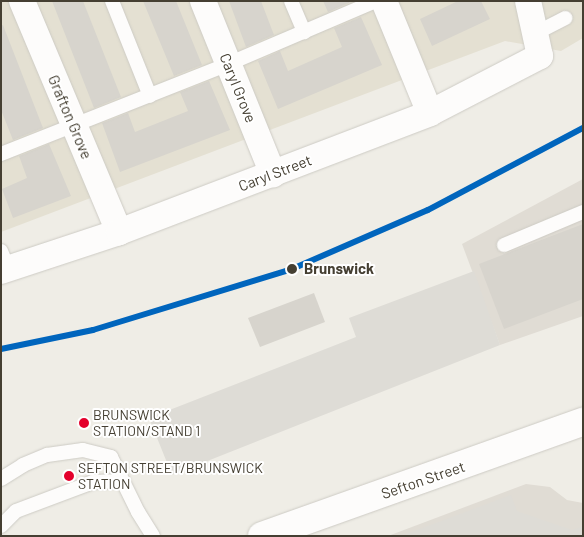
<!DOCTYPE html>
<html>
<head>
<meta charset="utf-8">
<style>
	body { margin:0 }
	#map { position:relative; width:584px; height:537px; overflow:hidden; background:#efede6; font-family:Barlow,sans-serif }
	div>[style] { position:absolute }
	.residential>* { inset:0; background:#e4e0d2 }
	.industrial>* { inset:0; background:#e0dcd4 }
	.parking>* { inset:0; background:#dedcd6 }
	.building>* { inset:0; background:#d7d4cd }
	.roads { filter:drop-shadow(0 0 1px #cdcbc4) drop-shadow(0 0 1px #cdcbc4) }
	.service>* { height:14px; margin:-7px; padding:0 7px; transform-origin:7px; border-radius:7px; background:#fdfcfb }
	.minor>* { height:26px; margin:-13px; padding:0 13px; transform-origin:13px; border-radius:13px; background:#fdfcfb }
	.tertiary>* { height:28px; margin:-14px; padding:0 14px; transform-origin:14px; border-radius:14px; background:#fdfcfb }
	.rail-1>* { height:6px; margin:-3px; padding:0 3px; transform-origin:3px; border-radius:3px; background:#0065bd }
	.dots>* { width:14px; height:14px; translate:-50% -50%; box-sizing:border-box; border:2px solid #fff; border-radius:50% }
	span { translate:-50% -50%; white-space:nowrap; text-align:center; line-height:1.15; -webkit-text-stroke:4px #fff; paint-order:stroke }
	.bus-label { font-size:14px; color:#453f32 }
	.left { translate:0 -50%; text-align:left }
	.street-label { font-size:15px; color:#453f32 }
	.stop-label { font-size:15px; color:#453f32; font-weight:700 }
	.frame { position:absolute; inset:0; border:2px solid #453f32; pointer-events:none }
</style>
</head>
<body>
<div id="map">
	<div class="residential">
		<i style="clip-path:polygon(1px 1px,583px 1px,583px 38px,561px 51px,505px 41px,1px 232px)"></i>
	</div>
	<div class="industrial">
		<i style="clip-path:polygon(583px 179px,583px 316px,500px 345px,462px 244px)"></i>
		<i style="clip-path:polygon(526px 484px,550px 487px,567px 500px,583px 503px,583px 536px,388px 536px)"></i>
	</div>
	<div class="parking">
		<i style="clip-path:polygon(474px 271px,500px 345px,172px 475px,149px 418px,356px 337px,349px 318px)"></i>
		<i style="clip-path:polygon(511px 495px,517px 511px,572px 530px,583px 526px,583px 536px,401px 536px)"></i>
	</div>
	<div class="building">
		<i style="clip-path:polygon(52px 1px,83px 1px,121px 97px,94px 108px)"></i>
		<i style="clip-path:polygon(143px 1px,176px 1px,202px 65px,174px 76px)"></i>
		<i style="clip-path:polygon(229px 1px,261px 1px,274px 35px,246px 47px)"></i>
		<i style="clip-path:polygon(323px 1px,353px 1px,328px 12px)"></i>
		<i style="clip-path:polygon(458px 1px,481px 1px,490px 19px,432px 46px,420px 19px)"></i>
		<i style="clip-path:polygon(361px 17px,382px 65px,278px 109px,258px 61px,280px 51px,288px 71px,342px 47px,334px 28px)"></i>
		<i style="clip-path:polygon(3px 25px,43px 128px,13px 140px,1px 110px,1px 26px)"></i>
		<i style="clip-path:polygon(209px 81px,230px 130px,120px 172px,102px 123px,128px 113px,135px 132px,188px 111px,180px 92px)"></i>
		<i style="clip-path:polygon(49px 144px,71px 196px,13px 218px,2px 189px,27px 178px,19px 156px)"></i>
		<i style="clip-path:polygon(583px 224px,583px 299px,504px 329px,479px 264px)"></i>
		<i style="clip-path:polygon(314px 293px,325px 322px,260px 347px,248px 318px)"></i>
	</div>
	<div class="roads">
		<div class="service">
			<i style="left:112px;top:1px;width:102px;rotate:68.2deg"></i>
			<i style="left:291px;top:1px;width:34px;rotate:67deg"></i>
			<i style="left:536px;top:33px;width:33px;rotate:-27deg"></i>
			<i style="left:1px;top:154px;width:244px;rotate:-21.6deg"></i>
			<i style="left:228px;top:64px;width:161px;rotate:-23.1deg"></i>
			<i style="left:504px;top:245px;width:86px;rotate:-22.7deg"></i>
			<i style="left:1px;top:251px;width:18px;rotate:68deg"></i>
			<i style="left:1px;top:479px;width:26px;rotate:-32deg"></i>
			<i style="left:23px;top:465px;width:26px;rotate:-23deg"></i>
			<i style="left:47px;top:455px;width:36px;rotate:-8deg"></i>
			<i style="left:83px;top:450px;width:29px;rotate:14deg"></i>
			<i style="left:111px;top:457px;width:61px;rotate:63.9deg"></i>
			<i style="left:138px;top:512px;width:28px;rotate:58deg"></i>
			<i style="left:1px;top:526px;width:21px;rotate:-45deg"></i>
			<i style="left:16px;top:511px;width:82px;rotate:-20.6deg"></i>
			<i style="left:93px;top:482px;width:30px;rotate:-2deg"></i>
		</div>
		<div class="minor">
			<i style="left:22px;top:1px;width:251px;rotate:67.2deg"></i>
			<i style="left:203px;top:1px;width:187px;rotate:68deg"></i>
			<i style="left:384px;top:1px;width:121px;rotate:67.7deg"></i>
			<i style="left:1px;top:271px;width:124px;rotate:-18.3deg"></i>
			<i style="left:119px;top:232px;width:333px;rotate:-20.9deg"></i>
			<i style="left:430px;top:113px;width:124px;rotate:-27.4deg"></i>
			<i style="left:540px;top:56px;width:56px;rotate:-102.3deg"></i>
		</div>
		<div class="tertiary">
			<i style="left:262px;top:536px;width:341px;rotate:-19.6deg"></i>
		</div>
	</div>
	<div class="rail-1">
		<i style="left:1px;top:349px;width:94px;rotate:-11.7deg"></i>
		<i style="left:93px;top:330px;width:208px;rotate:-17deg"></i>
		<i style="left:292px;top:269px;width:148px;rotate:-23.5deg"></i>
		<i style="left:428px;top:210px;width:175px;rotate:-27.9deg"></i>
	</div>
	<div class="dots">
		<i style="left:292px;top:269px;background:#453f32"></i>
		<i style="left:84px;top:423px;background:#e4002b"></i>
		<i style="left:69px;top:476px;background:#e4002b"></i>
	</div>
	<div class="bus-label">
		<span class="left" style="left:93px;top:423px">BRUNSWICK<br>STATION/STAND 1</span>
		<span class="left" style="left:78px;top:476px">SEFTON STREET/BRUNSWICK<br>STATION</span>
	</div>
	<div class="street-label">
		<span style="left:238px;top:88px;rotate:68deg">Caryl Grove</span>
		<span style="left:70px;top:117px;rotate:67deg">Grafton Grove</span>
		<span style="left:275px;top:173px;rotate:-21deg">Caryl Street</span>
		<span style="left:423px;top:480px;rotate:-19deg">Sefton Street</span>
	</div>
	<div class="stop-label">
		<span class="left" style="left:304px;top:269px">Brunswick</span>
	</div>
	<div class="frame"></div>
</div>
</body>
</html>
